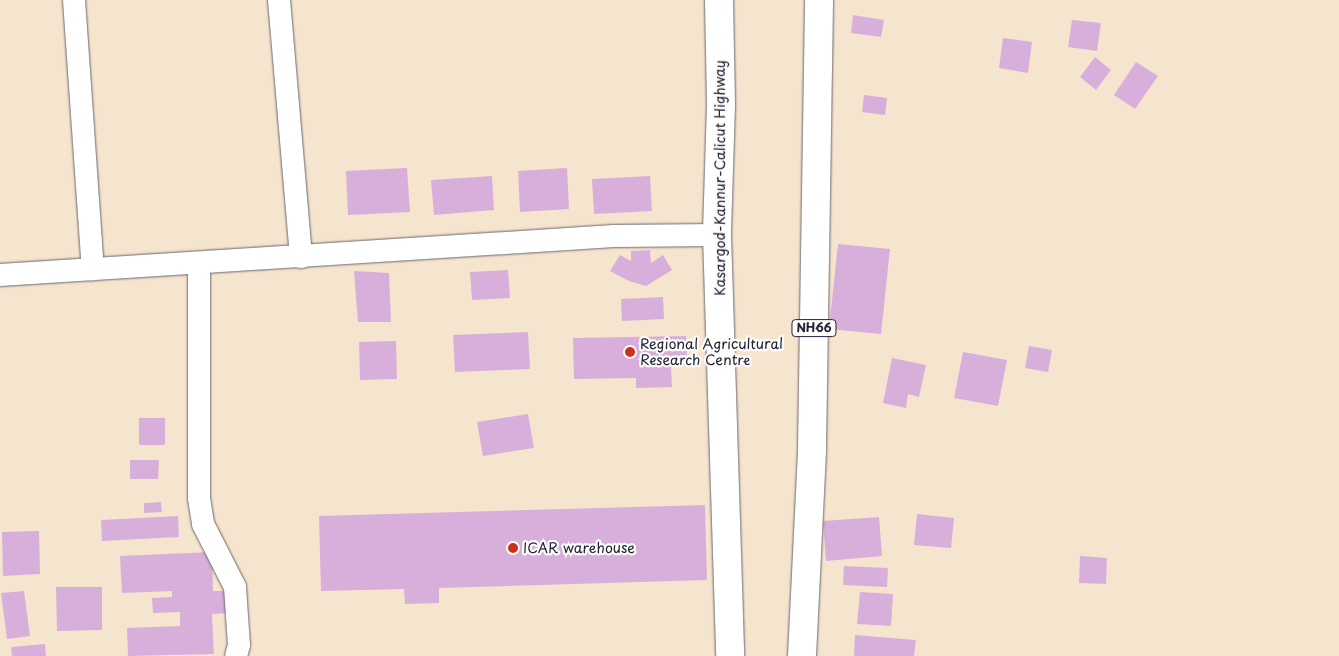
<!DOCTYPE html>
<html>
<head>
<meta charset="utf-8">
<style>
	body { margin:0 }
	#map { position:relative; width:1339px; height:656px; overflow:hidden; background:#f6e5ce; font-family:"Playpen Sans",sans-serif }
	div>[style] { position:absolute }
	.building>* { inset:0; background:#d8afdb }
	.roads { filter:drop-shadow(0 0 1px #6c666e) drop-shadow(0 0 1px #6c666e) }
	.street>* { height:22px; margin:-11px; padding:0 11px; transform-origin:11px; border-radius:11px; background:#fff }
	.highway>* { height:28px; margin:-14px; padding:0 14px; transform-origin:14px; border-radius:14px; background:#fff }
	.dots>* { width:14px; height:14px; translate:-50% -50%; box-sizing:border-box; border:2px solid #fdfcf7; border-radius:50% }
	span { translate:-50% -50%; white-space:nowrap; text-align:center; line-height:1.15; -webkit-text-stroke:4.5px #fdfcf7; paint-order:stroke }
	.shield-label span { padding:1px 4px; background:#fdfcf7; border:1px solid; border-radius:4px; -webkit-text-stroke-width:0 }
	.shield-label { font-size:12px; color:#22223b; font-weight:700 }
	.street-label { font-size:14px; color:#22223b }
	.poi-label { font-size:14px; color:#22223b }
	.left { translate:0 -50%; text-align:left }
</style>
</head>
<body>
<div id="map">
	<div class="building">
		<i style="clip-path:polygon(853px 15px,884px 20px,881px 37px,851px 33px)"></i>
		<i style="clip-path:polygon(1072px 20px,1101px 23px,1097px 51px,1068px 47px)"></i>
		<i style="clip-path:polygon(1003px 38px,1032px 42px,1028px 73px,999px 68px)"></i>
		<i style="clip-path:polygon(1095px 57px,1111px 70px,1096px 90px,1080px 77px)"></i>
		<i style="clip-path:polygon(1136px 62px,1158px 76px,1135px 109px,1114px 95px)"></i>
		<i style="clip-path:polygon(864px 95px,887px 98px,885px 115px,862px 112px)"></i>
		<i style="clip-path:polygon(407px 168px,410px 212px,348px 215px,346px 171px)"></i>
		<i style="clip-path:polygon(567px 168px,569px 209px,520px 212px,518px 171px)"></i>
		<i style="clip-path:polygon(492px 176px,494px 210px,434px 215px,431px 180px)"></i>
		<i style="clip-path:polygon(650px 176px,652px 211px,594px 214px,592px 179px)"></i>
		<i style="clip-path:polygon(838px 244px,890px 249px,881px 334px,829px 329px)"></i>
		<i style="clip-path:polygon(650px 250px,651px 263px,663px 255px,672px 270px,646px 286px,629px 281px,610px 271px,620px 255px,631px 261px,631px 251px)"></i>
		<i style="clip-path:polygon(508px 270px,510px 298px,472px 300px,470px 272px)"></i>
		<i style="clip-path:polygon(354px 271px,389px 273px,391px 322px,358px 322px)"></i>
		<i style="clip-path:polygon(663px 297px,664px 319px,622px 321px,621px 299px)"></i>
		<i style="clip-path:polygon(528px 332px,530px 369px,455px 372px,453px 335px)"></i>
		<i style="clip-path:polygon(686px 336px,687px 365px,671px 366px,672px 387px,636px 388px,636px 378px,574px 379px,573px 338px)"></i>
		<i style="clip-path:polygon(396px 341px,397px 379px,360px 380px,359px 342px)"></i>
		<i style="clip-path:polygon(1029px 346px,1052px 350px,1048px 372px,1025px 368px)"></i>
		<i style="clip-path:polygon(963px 352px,1007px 360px,998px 406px,954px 398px)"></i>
		<i style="clip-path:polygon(892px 358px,926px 365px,919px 397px,908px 394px,906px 408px,883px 403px)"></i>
		<i style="clip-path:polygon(528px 414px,534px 448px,483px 456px,477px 422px)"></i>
		<i style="clip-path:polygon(139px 418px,165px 418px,165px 445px,139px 445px)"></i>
		<i style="clip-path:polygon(130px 460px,159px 460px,158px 479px,130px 479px)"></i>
		<i style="clip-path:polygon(161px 502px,162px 512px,144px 513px,144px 503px)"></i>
		<i style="clip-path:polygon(705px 505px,707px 580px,439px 588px,439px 603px,405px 604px,404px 589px,321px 591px,319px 516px)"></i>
		<i style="clip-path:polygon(917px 514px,954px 518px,951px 548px,914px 545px)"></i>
		<i style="clip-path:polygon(178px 516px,179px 537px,102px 541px,101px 520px)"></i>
		<i style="clip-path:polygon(879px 517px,882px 556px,826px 561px,823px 521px)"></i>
		<i style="clip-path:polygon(39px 531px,40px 574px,3px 576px,2px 532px)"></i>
		<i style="clip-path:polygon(212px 552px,213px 591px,227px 591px,228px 613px,212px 614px,214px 654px,128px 656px,127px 628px,180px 626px,180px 612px,153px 613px,152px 598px,172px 597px,172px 591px,122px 593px,120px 556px)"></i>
		<i style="clip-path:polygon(1080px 556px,1107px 558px,1106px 584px,1079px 583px)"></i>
		<i style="clip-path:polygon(844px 566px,888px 568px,887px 587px,843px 585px)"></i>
		<i style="clip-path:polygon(56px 587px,102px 587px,102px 630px,57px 631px)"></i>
		<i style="clip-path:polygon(24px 591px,30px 636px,7px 639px,1px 593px)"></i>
		<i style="clip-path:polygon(860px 592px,893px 594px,891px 626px,857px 624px)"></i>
		<i style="clip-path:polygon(855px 635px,916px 640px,914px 656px,854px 656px)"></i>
		<i style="clip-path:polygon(45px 644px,46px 656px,12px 656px,11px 647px)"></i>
	</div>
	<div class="roads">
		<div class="street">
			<i style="left:74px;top:0;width:270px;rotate:86deg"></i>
			<i style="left:279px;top:0;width:258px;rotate:85.1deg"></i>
			<i style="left:199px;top:263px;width:235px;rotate:90deg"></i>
			<i style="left:199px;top:498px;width:26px;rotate:81deg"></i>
			<i style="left:203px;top:524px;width:71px;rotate:63.1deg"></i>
			<i style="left:235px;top:587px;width:58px;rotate:86.1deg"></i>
			<i style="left:239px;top:645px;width:11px;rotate:105deg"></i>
			<i style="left:0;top:275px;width:615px;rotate:-3.63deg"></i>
			<i style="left:614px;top:236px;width:103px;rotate:-0.6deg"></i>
		</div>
		<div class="highway">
			<i style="left:719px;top:0;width:105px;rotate:88.9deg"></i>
			<i style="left:721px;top:105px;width:130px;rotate:91.8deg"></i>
			<i style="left:717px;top:235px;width:421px;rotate:88.2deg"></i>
			<i style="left:802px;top:656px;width:207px;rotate:-87.2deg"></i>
			<i style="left:812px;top:449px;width:449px;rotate:-89.1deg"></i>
		</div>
	</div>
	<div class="dots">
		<i style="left:630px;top:352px;background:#c8321e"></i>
		<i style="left:513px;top:548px;background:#c8321e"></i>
	</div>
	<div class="shield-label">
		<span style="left:814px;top:328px">NH66</span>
	</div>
	<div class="street-label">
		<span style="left:720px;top:178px;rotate:-90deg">Kasargod-Kannur-Calicut Highway</span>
	</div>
	<div class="poi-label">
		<span class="left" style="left:640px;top:352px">Regional Agricultural<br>Research Centre</span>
		<span class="left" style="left:523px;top:548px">ICAR warehouse</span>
	</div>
</div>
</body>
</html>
